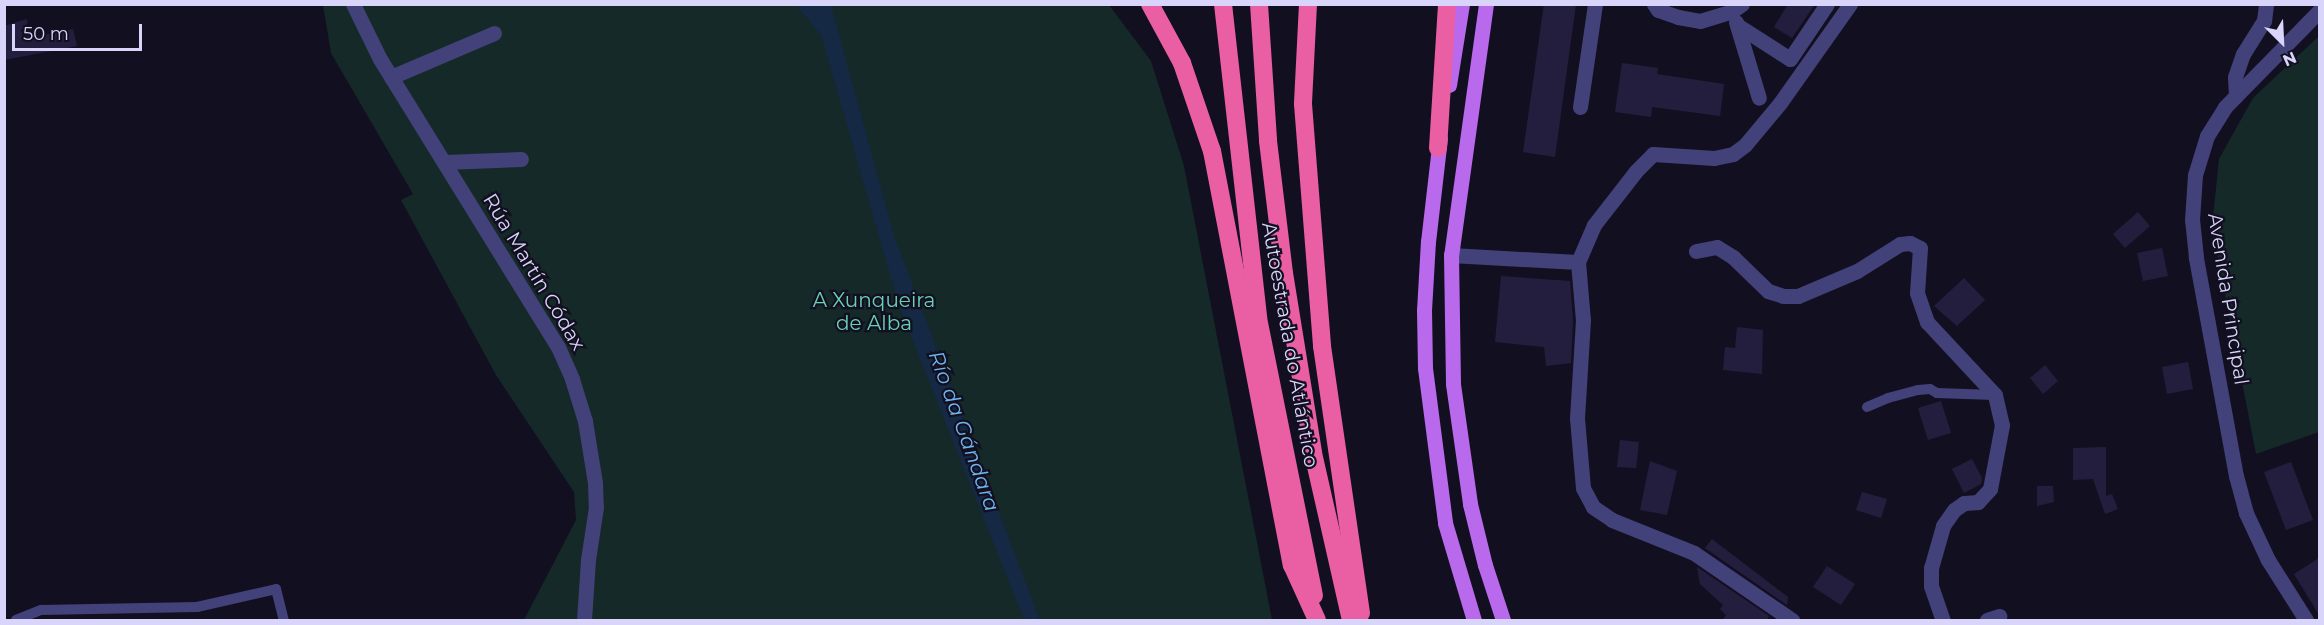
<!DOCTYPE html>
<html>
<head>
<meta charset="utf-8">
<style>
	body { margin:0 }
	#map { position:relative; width:2324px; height:625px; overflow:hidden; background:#121020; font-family:Montserrat,sans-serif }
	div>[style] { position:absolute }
	.green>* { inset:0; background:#142928 }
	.water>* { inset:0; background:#152844 }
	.building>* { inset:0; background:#241e3e }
	.service>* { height:10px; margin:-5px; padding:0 5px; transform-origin:5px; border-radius:5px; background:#424179 }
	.minor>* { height:15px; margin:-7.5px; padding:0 7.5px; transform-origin:7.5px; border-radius:7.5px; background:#424179 }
	.tertiary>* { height:15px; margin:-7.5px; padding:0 7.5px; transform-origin:7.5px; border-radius:7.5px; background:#424179 }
	.primary>* { height:15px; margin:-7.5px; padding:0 7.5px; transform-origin:7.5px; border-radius:7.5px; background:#b969ec }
	.motorway>* { height:18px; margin:-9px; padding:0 9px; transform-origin:9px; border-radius:9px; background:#ea5ea4 }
	span { translate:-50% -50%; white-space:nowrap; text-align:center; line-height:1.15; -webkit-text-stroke:4.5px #121020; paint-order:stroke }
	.street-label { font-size:20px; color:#d8d4fa }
	.park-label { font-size:20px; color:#6ad0b5 }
	.water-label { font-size:21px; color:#6fb5ed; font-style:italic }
	.frame { position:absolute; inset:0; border:6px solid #d8d4fa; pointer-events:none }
	.north { position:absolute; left:2252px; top:12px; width:60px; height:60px; -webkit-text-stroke:4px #121020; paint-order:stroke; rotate:156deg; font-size:16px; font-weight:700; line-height:24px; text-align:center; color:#d8d4fa }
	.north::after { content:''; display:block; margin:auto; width:21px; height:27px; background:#d8d4fa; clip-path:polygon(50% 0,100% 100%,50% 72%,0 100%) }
	.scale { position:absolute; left:12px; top:24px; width:130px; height:27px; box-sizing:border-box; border:3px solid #d8d4fa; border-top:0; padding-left:8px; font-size:18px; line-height:21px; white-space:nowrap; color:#d8d4fa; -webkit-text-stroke:4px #121020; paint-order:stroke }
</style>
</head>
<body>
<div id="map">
	<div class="green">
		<i style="clip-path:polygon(323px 5px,1109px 5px,1151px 61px,1184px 166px,1272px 620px,524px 620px,576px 520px,574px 492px,496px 375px,401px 200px,413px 194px,331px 53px)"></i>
		<i style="clip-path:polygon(2319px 36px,2319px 432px,2256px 454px,2212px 227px,2219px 159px,2253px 98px)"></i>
	</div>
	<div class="water">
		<i style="clip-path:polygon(796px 5px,831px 5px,894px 236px,1040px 620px,1024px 620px,899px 306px,821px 35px)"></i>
	</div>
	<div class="building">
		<i style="clip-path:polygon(1544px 4px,1576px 4px,1555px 157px,1523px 152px)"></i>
		<i style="clip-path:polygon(1788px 4px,1815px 4px,1792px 38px,1774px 27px)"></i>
		<i style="clip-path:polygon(27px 19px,30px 38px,73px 29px,77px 46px,4px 60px,4px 26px)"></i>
		<i style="clip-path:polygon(1622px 63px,1658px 68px,1657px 74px,1724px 84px,1720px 116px,1652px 107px,1651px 117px,1615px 112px)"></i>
		<i style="clip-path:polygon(2138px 212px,2150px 226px,2125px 248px,2113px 234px)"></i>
		<i style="clip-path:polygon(2162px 248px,2168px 276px,2143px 281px,2137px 253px)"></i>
		<i style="clip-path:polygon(1501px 276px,1570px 281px,1573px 320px,1571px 363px,1546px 366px,1544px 347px,1495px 342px)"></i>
		<i style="clip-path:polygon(1964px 278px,1985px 300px,1957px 326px,1934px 306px)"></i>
		<i style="clip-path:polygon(1737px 327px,1763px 330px,1762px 374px,1723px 370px,1725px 347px,1735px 348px)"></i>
		<i style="clip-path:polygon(2188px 362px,2193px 389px,2167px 394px,2162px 367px)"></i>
		<i style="clip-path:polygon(2045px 365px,2058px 381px,2043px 394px,2030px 378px)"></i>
		<i style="clip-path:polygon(1941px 401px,1951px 433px,1928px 440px,1918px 408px)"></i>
		<i style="clip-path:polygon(1620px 440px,1639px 442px,1636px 468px,1617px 467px)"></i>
		<i style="clip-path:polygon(2106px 447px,2106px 496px,2112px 494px,2118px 509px,2105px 514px,2093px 479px,2073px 480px,2073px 448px)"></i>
		<i style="clip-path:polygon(1972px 459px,1982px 478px,1981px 484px,1964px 493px,1952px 469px)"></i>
		<i style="clip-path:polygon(1650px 461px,1677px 471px,1667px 515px,1640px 510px)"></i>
		<i style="clip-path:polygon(2291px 462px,2313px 520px,2286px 530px,2264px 472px)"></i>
		<i style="clip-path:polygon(2037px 486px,2053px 486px,2054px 502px,2037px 506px)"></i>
		<i style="clip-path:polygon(1862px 492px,1887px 499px,1881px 518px,1856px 510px)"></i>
		<i style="clip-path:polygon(1712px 539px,1788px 597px,1787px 605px,1705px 548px)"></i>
		<i style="clip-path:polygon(2319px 558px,2319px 615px,2294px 574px)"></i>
		<i style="clip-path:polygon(1827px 566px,1855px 584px,1841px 605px,1813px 587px)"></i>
		<i style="clip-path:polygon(1697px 567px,1769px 616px,1766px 621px,1722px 621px,1726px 615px,1720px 609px,1723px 605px,1700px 584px)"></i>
	</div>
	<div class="service">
		<i style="left:1867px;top:407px;width:23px;rotate:-23deg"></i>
		<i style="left:1888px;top:398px;width:31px;rotate:-15deg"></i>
		<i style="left:1918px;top:390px;width:12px;rotate:-5deg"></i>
		<i style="left:1930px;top:389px;width:8px;rotate:30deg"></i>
		<i style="left:1937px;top:393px;width:58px;rotate:2deg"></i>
		<i style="left:16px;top:620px;width:27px;rotate:-22deg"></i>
		<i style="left:41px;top:610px;width:156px;rotate:-1.1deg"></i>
		<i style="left:197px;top:607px;width:81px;rotate:-12.8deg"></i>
		<i style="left:276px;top:589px;width:32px;rotate:76deg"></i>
	</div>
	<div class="minor">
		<i style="left:353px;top:4px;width:61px;rotate:63.9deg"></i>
		<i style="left:380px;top:59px;width:339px;rotate:58.3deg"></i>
		<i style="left:558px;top:347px;width:35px;rotate:66deg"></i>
		<i style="left:572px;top:379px;width:44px;rotate:72.8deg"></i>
		<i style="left:585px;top:421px;width:63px;rotate:80.8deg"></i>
		<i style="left:595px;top:483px;width:24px;rotate:88deg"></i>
		<i style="left:596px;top:507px;width:54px;rotate:98.6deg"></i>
		<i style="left:588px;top:560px;width:60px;rotate:93.8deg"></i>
		<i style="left:1654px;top:4px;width:7px;rotate:56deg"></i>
		<i style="left:1658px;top:10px;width:21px;rotate:19deg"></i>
		<i style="left:1678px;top:17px;width:22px;rotate:10deg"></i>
		<i style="left:1700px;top:21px;width:34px;rotate:-17deg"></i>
		<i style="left:1732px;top:11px;width:12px;rotate:-35deg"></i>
		<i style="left:1736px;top:22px;width:79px;rotate:73.2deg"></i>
		<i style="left:1737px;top:25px;width:63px;rotate:32.7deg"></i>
		<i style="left:1790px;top:59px;width:66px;rotate:-56.1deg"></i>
		<i style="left:391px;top:77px;width:112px;rotate:-23.1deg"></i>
		<i style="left:2236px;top:96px;width:19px;rotate:-93deg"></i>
		<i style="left:2235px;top:77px;width:24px;rotate:-71deg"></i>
		<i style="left:2243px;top:54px;width:39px;rotate:-58deg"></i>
		<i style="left:2264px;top:21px;width:17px;rotate:-83deg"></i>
		<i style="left:1580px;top:107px;width:104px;rotate:-81.7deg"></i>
		<i style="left:444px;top:162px;width:77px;rotate:-2.2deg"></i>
		<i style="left:1696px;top:251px;width:21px;rotate:-11deg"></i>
		<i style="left:1717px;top:247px;width:19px;rotate:32deg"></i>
		<i style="left:1733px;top:257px;width:49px;rotate:44.2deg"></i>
		<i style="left:1768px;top:291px;width:16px;rotate:18deg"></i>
		<i style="left:1783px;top:296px;width:15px"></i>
		<i style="left:1798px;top:296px;width:64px;rotate:-23deg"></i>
		<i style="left:1857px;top:271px;width:51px;rotate:-32.1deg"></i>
		<i style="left:1900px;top:244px;width:10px;rotate:-6deg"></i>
		<i style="left:1910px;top:243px;width:11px;rotate:27deg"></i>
		<i style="left:1920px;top:248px;width:45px;rotate:93.8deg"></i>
		<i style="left:1917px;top:293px;width:31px;rotate:71deg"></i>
		<i style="left:1927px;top:322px;width:100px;rotate:47deg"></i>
		<i style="left:1995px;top:395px;width:31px;rotate:77deg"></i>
		<i style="left:2002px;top:425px;width:65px;rotate:100.6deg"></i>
		<i style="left:1990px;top:489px;width:18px;rotate:133deg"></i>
		<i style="left:1978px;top:502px;width:14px;rotate:176deg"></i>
		<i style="left:1964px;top:503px;width:12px;rotate:145deg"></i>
		<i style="left:1954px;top:510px;width:19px;rotate:125deg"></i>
		<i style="left:1943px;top:526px;width:44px;rotate:105.9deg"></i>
		<i style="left:1931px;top:568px;width:18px;rotate:90deg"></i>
		<i style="left:1931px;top:586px;width:36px;rotate:71deg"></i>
		<i style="left:1451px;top:255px;width:127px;rotate:3.2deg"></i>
		<i style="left:1578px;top:262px;width:58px;rotate:85.1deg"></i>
		<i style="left:1583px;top:320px;width:98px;rotate:93.5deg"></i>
		<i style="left:1577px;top:418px;width:70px;rotate:85.1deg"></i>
		<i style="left:1583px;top:488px;width:21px;rotate:62deg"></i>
		<i style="left:1593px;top:507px;width:23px;rotate:34deg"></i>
		<i style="left:1612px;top:520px;width:88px;rotate:21.9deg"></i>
		<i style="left:1694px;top:553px;width:119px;rotate:34.4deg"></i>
		<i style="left:1578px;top:262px;width:40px;rotate:-66.6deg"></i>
		<i style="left:1594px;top:225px;width:68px;rotate:-52.1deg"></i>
		<i style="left:1636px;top:171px;width:24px;rotate:-45deg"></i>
		<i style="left:1653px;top:154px;width:61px;rotate:3.8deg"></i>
		<i style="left:1714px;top:158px;width:19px;rotate:-12deg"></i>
		<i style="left:1733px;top:154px;width:15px;rotate:-37deg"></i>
		<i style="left:1745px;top:145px;width:55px;rotate:-50.2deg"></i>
		<i style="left:1780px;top:103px;width:121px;rotate:-54.7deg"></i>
		<i style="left:1987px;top:620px;width:13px;rotate:-18deg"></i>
	</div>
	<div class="tertiary">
		<i style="left:2306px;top:620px;width:71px;rotate:-122.3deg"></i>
		<i style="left:2268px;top:560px;width:52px;rotate:-115.1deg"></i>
		<i style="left:2246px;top:513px;width:38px;rotate:-105deg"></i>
		<i style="left:2236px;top:476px;width:223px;rotate:-100.4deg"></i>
		<i style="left:2196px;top:257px;width:37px;rotate:-96deg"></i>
		<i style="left:2192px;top:220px;width:45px;rotate:-86.2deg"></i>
		<i style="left:2195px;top:175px;width:41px;rotate:-72.9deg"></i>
		<i style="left:2207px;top:136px;width:34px;rotate:-58deg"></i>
		<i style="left:2225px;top:107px;width:136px;rotate:-45.6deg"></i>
	</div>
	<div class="primary">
		<i style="left:1486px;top:4px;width:253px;rotate:97.9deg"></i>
		<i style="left:1451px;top:255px;width:129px;rotate:89.1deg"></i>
		<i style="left:1453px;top:384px;width:121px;rotate:81.9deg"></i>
		<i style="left:1470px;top:504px;width:63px;rotate:76.2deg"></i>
		<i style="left:1485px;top:565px;width:58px;rotate:71.9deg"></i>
		<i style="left:1449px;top:85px;width:82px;rotate:-80.9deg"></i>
		<i style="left:1440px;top:138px;width:104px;rotate:96.6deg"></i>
		<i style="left:1428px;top:241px;width:69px;rotate:93.3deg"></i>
		<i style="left:1424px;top:310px;width:58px;rotate:89deg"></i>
		<i style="left:1425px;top:368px;width:156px;rotate:82.6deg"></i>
		<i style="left:1445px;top:523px;width:101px;rotate:73.4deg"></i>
	</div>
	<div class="motorway">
		<i style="left:1150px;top:4px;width:67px;rotate:61.5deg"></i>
		<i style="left:1182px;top:63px;width:93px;rotate:71.2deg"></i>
		<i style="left:1212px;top:151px;width:422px;rotate:79.1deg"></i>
		<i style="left:1292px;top:565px;width:60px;rotate:65.6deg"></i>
		<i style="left:1223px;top:4px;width:316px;rotate:83.6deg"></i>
		<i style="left:1258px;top:318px;width:283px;rotate:78.6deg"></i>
		<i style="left:1259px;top:4px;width:137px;rotate:86.2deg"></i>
		<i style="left:1268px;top:141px;width:133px;rotate:83.1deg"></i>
		<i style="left:1284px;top:273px;width:182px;rotate:80.8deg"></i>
		<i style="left:1313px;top:453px;width:171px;rotate:77.2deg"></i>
		<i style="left:1308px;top:4px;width:100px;rotate:92.9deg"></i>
		<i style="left:1303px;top:104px;width:243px;rotate:85.5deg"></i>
		<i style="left:1322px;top:346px;width:270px;rotate:81.7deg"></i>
		<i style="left:1438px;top:148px;width:144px;rotate:-86.4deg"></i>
	</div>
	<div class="street-label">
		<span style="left:534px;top:272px;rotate:59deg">Rúa Martín Códax</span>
		<span style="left:2228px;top:299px;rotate:81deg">Avenida Principal</span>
		<span style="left:1290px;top:345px;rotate:80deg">Autoestrada do Atlántico</span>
	</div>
	<div class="park-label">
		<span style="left:874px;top:312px">A Xunqueira<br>de Alba</span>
	</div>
	<div class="water-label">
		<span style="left:964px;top:431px;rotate:70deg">Río da Gándara</span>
	</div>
	<div class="frame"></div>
	<div class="north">N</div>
	<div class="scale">50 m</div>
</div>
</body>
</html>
